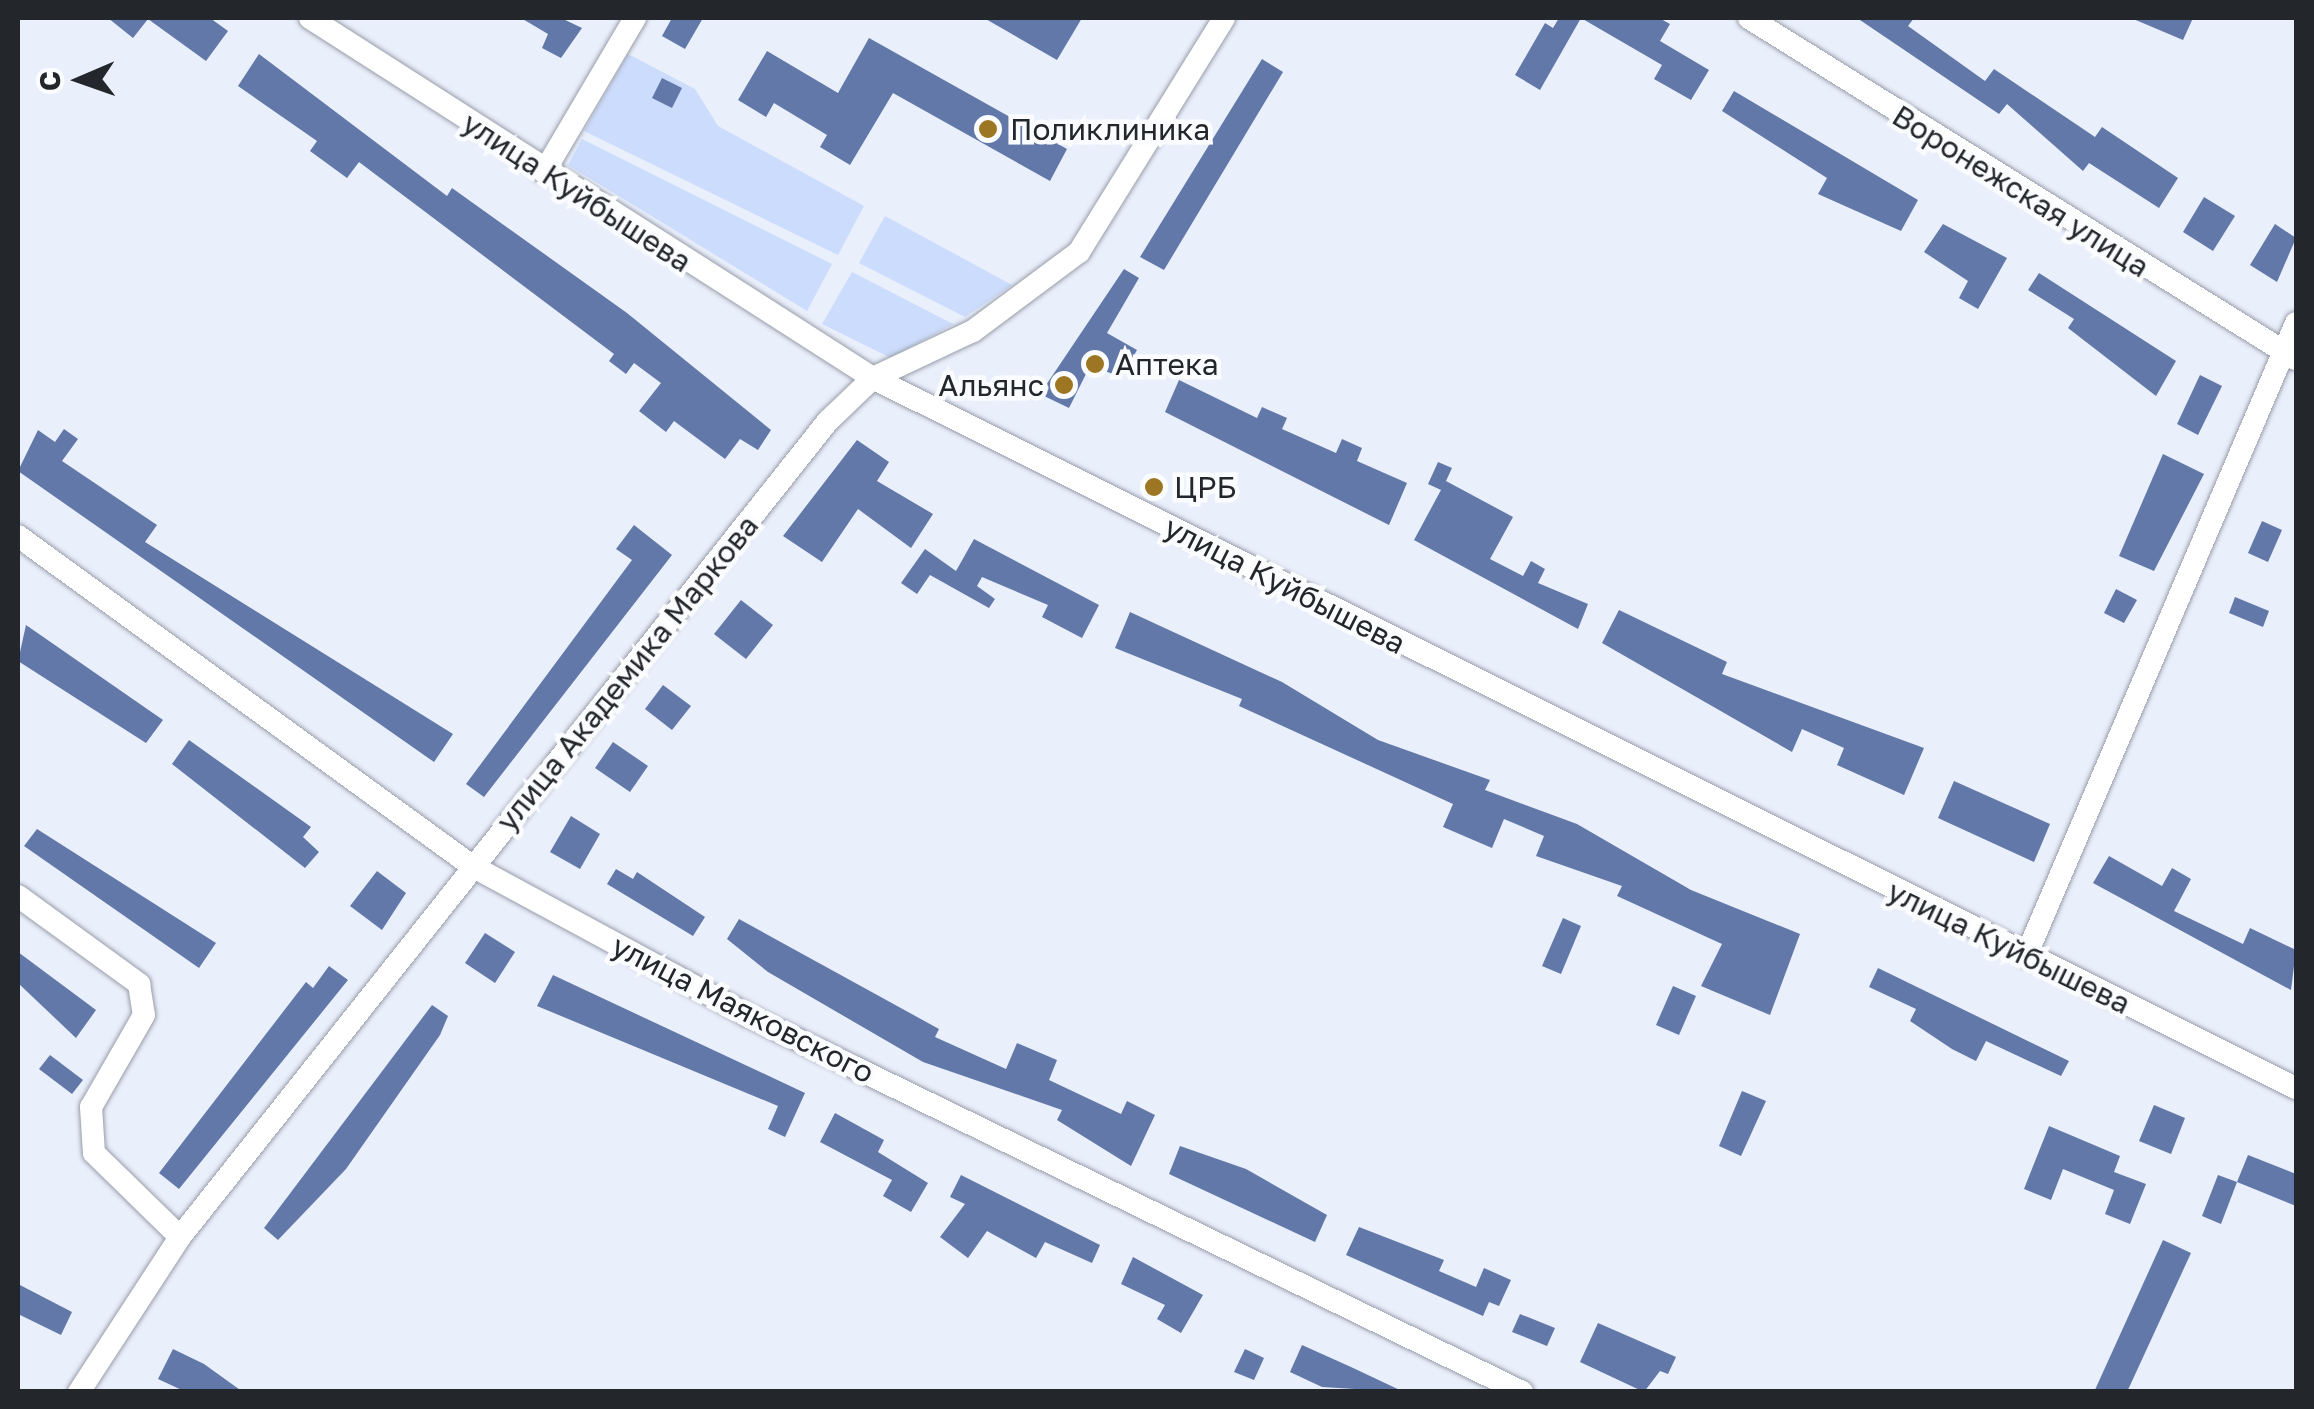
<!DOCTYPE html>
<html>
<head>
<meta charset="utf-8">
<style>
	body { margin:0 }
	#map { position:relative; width:2314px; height:1409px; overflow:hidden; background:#e9effb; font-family:"Golos Text",sans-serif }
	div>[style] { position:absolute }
	.green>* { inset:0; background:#ccdcfc }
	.building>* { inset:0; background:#6278a9 }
	.roads { filter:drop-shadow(0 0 2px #989da9) drop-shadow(0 0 2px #989da9) }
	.minor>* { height:22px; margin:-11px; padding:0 11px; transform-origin:11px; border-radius:11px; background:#fff }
	.dots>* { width:28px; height:28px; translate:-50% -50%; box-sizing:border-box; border:5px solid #fbfcfe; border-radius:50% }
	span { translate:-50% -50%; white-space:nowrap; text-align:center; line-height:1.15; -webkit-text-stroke:9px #fbfcfe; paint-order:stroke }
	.poi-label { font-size:30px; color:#23262a }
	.left { translate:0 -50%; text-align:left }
	.right { translate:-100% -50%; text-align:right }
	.street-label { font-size:30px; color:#23262a }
	.frame { position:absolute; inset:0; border:20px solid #23262a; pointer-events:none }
	.north { position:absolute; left:30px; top:30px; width:100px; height:100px; -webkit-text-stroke:8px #fbfcfe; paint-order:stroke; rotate:268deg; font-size:28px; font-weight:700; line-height:40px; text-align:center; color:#23262a }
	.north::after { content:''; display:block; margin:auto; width:35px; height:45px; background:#23262a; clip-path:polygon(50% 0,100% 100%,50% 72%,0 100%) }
</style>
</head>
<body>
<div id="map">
	<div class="green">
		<i style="clip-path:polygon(628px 54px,695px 89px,718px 126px,864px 206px,838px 255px,584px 131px)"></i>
		<i style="clip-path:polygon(582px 139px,832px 264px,807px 311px,568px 165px)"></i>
		<i style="clip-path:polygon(885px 216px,1012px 285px,965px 317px,859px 263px)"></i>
		<i style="clip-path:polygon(852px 272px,953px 324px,891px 358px,822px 324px)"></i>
	</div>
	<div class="building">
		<i style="clip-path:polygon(108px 18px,210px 18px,228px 31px,206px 61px,148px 19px,133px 38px)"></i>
		<i style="clip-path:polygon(521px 18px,561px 18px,582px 28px,561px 58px,542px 48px,548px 34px)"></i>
		<i style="clip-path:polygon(672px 18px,703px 18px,685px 49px,662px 36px)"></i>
		<i style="clip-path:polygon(984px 18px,1082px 18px,1057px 60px)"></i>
		<i style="clip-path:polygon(1559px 18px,1659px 18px,1670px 24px,1660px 41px,1709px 70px,1691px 100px,1654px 79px,1662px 65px,1581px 18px,1540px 90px,1515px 75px,1545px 23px,1553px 28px)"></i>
		<i style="clip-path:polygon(1857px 18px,1914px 18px,1908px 26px,1985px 81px,1994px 69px,2095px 137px,2102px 127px,2178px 178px,2159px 208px,2089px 163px,2083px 171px,2007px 104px,1999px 114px)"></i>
		<i style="clip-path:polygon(2131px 18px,2193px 18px,2183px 40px)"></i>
		<i style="clip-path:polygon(869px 38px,1067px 149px,1050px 181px,893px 93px,850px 165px,820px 147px,827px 135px,774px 103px,766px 117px,738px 100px,767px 51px,838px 93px)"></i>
		<i style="clip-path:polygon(259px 54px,447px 196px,452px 188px,627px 313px,771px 430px,758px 450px,740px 439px,725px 459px,674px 421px,666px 432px,639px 411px,661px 383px,634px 363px,626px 374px,609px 361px,614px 354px,359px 162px,347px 178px,310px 151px,317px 141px,238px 86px)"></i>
		<i style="clip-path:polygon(1262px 59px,1283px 72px,1164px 270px,1140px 257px)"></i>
		<i style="clip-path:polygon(662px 78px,682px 88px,672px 108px,652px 98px)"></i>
		<i style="clip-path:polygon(1734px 91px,1918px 200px,1901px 231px,1818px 194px,1827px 178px,1722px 111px)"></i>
		<i style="clip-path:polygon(2204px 197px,2235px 216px,2213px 251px,2183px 232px)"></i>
		<i style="clip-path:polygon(1943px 224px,2007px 258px,1978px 309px,1959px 298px,1968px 281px,1924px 252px)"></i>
		<i style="clip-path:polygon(2275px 224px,2296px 238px,2277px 282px,2250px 265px)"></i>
		<i style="clip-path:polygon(1124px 269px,1139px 278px,1107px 333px,1137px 350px,1122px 377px,1090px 366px,1069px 408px,1040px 394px)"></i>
		<i style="clip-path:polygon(2039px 273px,2176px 361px,2156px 396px,2068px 328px,2074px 319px,2028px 290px)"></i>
		<i style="clip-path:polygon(2200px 375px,2222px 386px,2198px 435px,2177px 424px)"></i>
		<i style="clip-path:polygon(1179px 380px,1257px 418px,1262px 407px,1287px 418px,1282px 429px,1336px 453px,1342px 439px,1362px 448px,1357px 461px,1407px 483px,1389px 525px,1165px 412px)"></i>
		<i style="clip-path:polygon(64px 429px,78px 439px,62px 461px,157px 525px,145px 542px,453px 734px,434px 762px,18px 471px,38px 430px,55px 442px)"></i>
		<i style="clip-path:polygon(857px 440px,889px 462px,877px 481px,933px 514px,911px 548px,858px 509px,822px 562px,783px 536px)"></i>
		<i style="clip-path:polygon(2163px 454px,2204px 474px,2154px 571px,2119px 556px)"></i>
		<i style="clip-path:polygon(1438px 462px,1452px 468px,1446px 481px,1513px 517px,1490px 559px,1523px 576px,1531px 561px,1545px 569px,1538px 583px,1588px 604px,1578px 629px,1414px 540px,1441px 490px,1428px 484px)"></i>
		<i style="clip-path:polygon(2262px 521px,2282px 530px,2268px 562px,2248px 553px)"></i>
		<i style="clip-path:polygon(634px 525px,672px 555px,484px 797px,466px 784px,632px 560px,616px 549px)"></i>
		<i style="clip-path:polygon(974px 539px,1099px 605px,1082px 638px,1042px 617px,1048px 605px,982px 577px,977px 586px,995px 599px,989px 608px,930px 575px,917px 594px,901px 583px,925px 549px,956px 571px)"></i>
		<i style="clip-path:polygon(2116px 589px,2137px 600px,2124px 623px,2104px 613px)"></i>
		<i style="clip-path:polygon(2235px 597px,2269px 611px,2263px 627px,2229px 613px)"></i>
		<i style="clip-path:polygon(741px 600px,773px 625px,746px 659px,714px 634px)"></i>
		<i style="clip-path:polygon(1619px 610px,1727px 662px,1722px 674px,1924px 748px,1904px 795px,1837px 765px,1844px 748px,1802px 729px,1792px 752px,1602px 643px)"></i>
		<i style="clip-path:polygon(1130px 612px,1282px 682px,1378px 740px,1490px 780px,1485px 790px,1577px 824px,1691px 890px,1800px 934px,1770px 1015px,1701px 986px,1722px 944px,1617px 896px,1622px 886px,1536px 856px,1544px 836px,1504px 819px,1492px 848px,1443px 827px,1453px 804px,1239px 706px,1242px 699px,1115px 648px)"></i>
		<i style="clip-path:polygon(26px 625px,163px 720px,146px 743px,18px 661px)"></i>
		<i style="clip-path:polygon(663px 685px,691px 706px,672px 730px,645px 709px)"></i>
		<i style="clip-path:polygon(189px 740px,311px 827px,303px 837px,319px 852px,305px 868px,172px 764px)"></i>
		<i style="clip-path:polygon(613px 742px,648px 766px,630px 792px,595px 768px)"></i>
		<i style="clip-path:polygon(1954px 781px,2050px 824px,2034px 862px,1938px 818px)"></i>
		<i style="clip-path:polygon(571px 816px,600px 834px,580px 869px,550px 852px)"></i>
		<i style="clip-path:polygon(37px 829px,216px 943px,199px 968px,24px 846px)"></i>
		<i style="clip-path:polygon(2109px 856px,2162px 886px,2172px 868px,2191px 879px,2174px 911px,2243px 944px,2250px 928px,2296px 950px,2291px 990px,2093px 883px)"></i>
		<i style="clip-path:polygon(616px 869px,633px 879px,637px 872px,705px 917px,693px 936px,607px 884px)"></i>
		<i style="clip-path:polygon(377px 871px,406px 893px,382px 930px,350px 906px)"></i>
		<i style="clip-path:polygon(1563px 918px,1581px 926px,1561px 974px,1542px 966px)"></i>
		<i style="clip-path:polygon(739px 919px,939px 1029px,935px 1037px,1006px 1069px,1017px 1043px,1057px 1060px,1049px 1080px,1121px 1114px,1127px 1101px,1155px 1115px,1131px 1166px,1057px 1120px,1062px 1110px,923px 1062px,768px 972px,727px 939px)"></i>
		<i style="clip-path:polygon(485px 933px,515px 952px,495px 983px,465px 963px)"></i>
		<i style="clip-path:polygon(18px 952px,96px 1010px,76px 1038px,18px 983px)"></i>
		<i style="clip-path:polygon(329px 966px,348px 980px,179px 1189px,159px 1173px,306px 982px,313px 988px)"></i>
		<i style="clip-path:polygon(1878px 968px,2069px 1061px,2061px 1076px,1986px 1041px,1976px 1061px,1952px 1049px,1910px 1021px,1916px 1009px,1869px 987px)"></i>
		<i style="clip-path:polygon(553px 975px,805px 1093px,785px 1137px,768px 1129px,778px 1106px,537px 1006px)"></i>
		<i style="clip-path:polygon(1673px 986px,1696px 996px,1679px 1035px,1656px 1025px)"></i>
		<i style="clip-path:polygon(432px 1005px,448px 1016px,440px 1035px,346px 1169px,278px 1240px,264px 1228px)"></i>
		<i style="clip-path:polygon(50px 1055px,83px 1080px,72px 1094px,39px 1069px)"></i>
		<i style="clip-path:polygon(1742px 1091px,1766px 1101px,1741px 1156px,1719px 1146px)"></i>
		<i style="clip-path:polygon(2154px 1105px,2185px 1118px,2171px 1154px,2139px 1141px)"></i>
		<i style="clip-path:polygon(835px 1113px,884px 1140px,878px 1152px,928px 1183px,911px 1212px,883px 1196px,892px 1180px,820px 1142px)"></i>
		<i style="clip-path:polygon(2049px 1126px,2120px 1156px,2114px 1172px,2146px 1184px,2130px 1224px,2105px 1214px,2114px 1190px,2063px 1169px,2051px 1200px,2024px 1189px)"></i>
		<i style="clip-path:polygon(1180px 1146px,1246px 1169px,1327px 1215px,1315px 1242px,1169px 1174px)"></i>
		<i style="clip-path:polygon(2248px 1155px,2296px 1174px,2296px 1206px,2237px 1182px)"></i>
		<i style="clip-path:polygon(961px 1175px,1100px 1245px,1092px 1263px,1045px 1242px,1036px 1258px,987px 1231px,968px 1258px,940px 1237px,965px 1204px,950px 1197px)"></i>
		<i style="clip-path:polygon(2218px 1175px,2237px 1182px,2221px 1224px,2202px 1216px)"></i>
		<i style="clip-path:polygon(1359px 1227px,1444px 1260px,1439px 1271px,1476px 1287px,1484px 1268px,1511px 1280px,1499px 1306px,1489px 1302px,1483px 1316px,1346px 1255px)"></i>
		<i style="clip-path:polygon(2163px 1240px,2191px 1253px,2127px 1392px,2094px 1392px)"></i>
		<i style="clip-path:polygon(1133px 1257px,1203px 1295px,1181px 1333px,1157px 1319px,1165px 1305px,1121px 1284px)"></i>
		<i style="clip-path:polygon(18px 1284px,72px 1312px,61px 1335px,18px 1314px)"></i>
		<i style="clip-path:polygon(1520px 1314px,1555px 1328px,1547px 1346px,1512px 1332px)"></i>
		<i style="clip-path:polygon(1598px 1323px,1676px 1357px,1668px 1374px,1660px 1371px,1644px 1392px,1580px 1362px)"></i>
		<i style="clip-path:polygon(1302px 1345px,1351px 1367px,1404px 1392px,1322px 1387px,1290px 1372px)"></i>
		<i style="clip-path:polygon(173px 1349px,204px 1364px,243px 1392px,186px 1392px,158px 1379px)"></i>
		<i style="clip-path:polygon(1245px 1349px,1264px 1358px,1254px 1380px,1234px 1372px)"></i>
	</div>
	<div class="roads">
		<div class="minor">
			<i style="left:310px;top:18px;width:668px;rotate:32.6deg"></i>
			<i style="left:873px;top:378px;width:1590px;rotate:26.52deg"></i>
			<i style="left:1749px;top:18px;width:645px;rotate:31.94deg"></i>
			<i style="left:544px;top:172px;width:179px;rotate:-59.4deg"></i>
			<i style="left:18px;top:536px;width:561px;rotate:36.01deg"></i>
			<i style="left:472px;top:866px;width:313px;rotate:28.4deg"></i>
			<i style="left:747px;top:1015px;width:862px;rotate:25.94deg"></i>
			<i style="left:18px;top:896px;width:150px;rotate:36deg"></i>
			<i style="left:139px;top:984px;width:31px;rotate:81deg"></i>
			<i style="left:144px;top:1015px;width:106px;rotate:119.9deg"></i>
			<i style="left:91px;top:1107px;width:46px;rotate:86.3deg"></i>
			<i style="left:94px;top:1153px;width:120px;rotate:44.3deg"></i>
			<i style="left:2026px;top:956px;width:688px;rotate:-66.9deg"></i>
			<i style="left:79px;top:1392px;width:185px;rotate:-56.9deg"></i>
			<i style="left:180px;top:1237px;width:1042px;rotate:-51.55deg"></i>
			<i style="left:828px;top:421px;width:62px;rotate:-43.7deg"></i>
			<i style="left:873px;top:378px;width:110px;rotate:-25.2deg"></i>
			<i style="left:973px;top:331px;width:132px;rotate:-36.7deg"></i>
			<i style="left:1079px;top:252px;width:275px;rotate:-58.2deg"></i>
		</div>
	</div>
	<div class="dots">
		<i style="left:988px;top:129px;background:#9d7623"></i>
		<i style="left:1095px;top:364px;background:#9d7623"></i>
		<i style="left:1064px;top:385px;background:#9d7623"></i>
		<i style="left:1154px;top:487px;background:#9d7623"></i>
	</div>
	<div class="poi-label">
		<span class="left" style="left:1010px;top:129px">Поликлиника</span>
		<span class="left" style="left:1115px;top:364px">Аптека</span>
		<span class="right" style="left:1044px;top:385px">Альянс</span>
		<span class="left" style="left:1174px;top:487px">ЦРБ</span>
	</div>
	<div class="street-label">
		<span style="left:2021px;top:191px;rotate:32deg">Воронежская улица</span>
		<span style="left:577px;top:192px;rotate:33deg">улица Куйбышева</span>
		<span style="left:1285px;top:585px;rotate:27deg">улица Куйбышева</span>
		<span style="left:627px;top:673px;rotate:-51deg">улица Академика Маркова</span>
		<span style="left:2009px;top:947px;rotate:26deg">улица Куйбышева</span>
		<span style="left:743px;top:1009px;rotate:27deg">улица Маяковского</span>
	</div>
	<div class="frame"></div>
	<div class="north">С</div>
</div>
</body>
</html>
